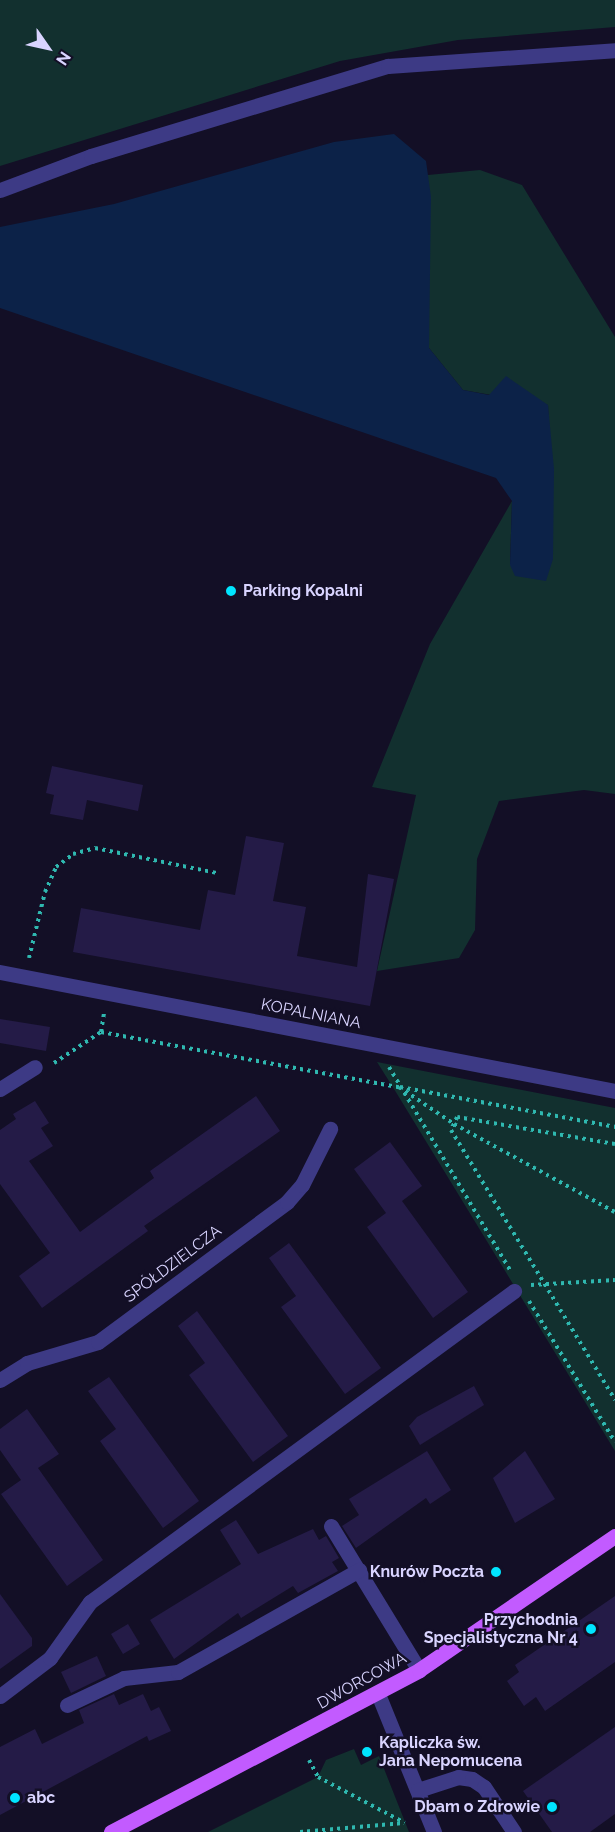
<!DOCTYPE html>
<html>
<head>
<meta charset="utf-8">
<style>
	body { margin:0 }
	#map { position:relative; width:615px; height:1832px; overflow:hidden; background:#130f26; font-family:Raleway,sans-serif }
	div>[style] { position:absolute }
	.green>* { inset:0; background:#12302f }
	.water>* { inset:0; background:#0c2248 }
	.building>* { inset:0; background:#241b47 }
	.path>* { height:4px; margin-top:-2px; transform-origin:0; background:repeating-linear-gradient(90deg,#2fb8b0 0 3px,transparent 0 7.5px) }
	.minor>* { height:15px; margin:-7.5px; padding:0 7.5px; transform-origin:7.5px; border-radius:7.5px; background:#3d3a85 }
	.major>* { height:15px; margin:-7.5px; padding:0 7.5px; transform-origin:7.5px; border-radius:7.5px; background:#c25bff }
	.dots>* { width:16px; height:16px; translate:-50% -50%; box-sizing:border-box; border:3px solid #130f26; border-radius:50% }
	span { translate:-50% -50%; white-space:nowrap; text-align:center; line-height:1.15; -webkit-text-stroke:5px #130f26; paint-order:stroke }
	.poi-label { font-size:16px; color:#d9d4ff; font-weight:700 }
	.left { translate:0 -50%; text-align:left }
	.right { translate:-100% -50%; text-align:right }
	.street-label { font-size:16px; color:#d9d4ff }
	.north { position:absolute; left:18px; top:18px; width:60px; height:60px; -webkit-text-stroke:4px #130f26; paint-order:stroke; rotate:124deg; font-size:16px; font-weight:700; line-height:24px; text-align:center; color:#d9d4ff }
	.north::after { content:''; display:block; margin:auto; width:21px; height:27px; background:#d9d4ff; clip-path:polygon(50% 0,100% 100%,50% 72%,0 100%) }
</style>
</head>
<body>
<div id="map">
	<div class="green">
		<i style="clip-path:polygon(0 0,615px 0,615px 27px,458px 40px,340px 61px,0 166px)"></i>
		<i style="clip-path:polygon(480px 170px,522px 185px,615px 337px,615px 794px,584px 790px,499px 801px,477px 859px,475px 930px,459px 958px,377px 971px,416px 795px,372px 787px,430px 644px,512px 501px,510px 565px,553px 559px,548px 405px,463px 390px,429px 348px,428px 175px)"></i>
		<i style="clip-path:polygon(377px 1062px,615px 1108px,615px 1451px,394px 1089px)"></i>
		<i style="clip-path:polygon(354px 1749px,361px 1765px,379px 1756px,409px 1832px,208px 1832px,318px 1777px,326px 1760px)"></i>
	</div>
	<div class="water">
		<i style="clip-path:polygon(394px 134px,426px 161px,431px 197px,429px 348px,463px 390px,489px 395px,506px 376px,548px 405px,554px 469px,553px 559px,546px 581px,515px 576px,510px 565px,512px 501px,496px 478px,0 308px,0 227px,114px 204px,334px 142px)"></i>
	</div>
	<div class="building">
		<i style="clip-path:polygon(52px 766px,143px 785px,138px 811px,87px 800px,83px 820px,50px 814px,54px 795px,46px 793px)"></i>
		<i style="clip-path:polygon(246px 836px,284px 843px,273px 901px,306px 907px,297px 956px,357px 967px,368px 874px,394px 879px,370px 1006px,73px 952px,81px 908px,200px 930px,208px 890px,235px 895px)"></i>
		<i style="clip-path:polygon(0 1019px,50px 1027px,46px 1051px,0 1043px)"></i>
		<i style="clip-path:polygon(256px 1096px,280px 1131px,144px 1226px,148px 1231px,42px 1308px,19px 1276px,50px 1253px,0 1184px,0 1130px,16px 1119px,13px 1114px,35px 1101px,49px 1123px,41px 1128px,53px 1146px,29px 1161px,80px 1232px,154px 1178px,150px 1171px)"></i>
		<i style="clip-path:polygon(390px 1142px,422px 1186px,402px 1201px,468px 1292px,433px 1318px,367px 1227px,386px 1213px,354px 1169px)"></i>
		<i style="clip-path:polygon(289px 1243px,381px 1368px,345px 1394px,281px 1307px,296px 1296px,269px 1258px)"></i>
		<i style="clip-path:polygon(197px 1311px,288px 1436px,253px 1462px,189px 1375px,205px 1363px,178px 1326px)"></i>
		<i style="clip-path:polygon(109px 1377px,199px 1501px,163px 1528px,100px 1441px,116px 1429px,88px 1391px)"></i>
		<i style="clip-path:polygon(474px 1386px,484px 1405px,420px 1445px,409px 1426px,417px 1417px)"></i>
		<i style="clip-path:polygon(27px 1409px,59px 1454px,38px 1468px,103px 1560px,67px 1586px,1px 1494px,21px 1480px,0 1450px,0 1429px)"></i>
		<i style="clip-path:polygon(427px 1451px,451px 1490px,430px 1504px,426px 1498px,356px 1548px,342px 1526px,359px 1515px,349px 1499px)"></i>
		<i style="clip-path:polygon(525px 1451px,555px 1499px,515px 1523px,493px 1478px)"></i>
		<i style="clip-path:polygon(236px 1520px,258px 1554px,313px 1529px,319px 1540px,326px 1536px,339px 1558px,332px 1562px,338px 1571px,298px 1593px,293px 1586px,241px 1618px,238px 1613px,174px 1659px,150px 1620px,241px 1564px,220px 1530px)"></i>
		<i style="clip-path:polygon(0 1594px,32px 1638px,32px 1646px,0 1669px)"></i>
		<i style="clip-path:polygon(615px 1596px,615px 1662px,545px 1711px,536px 1697px,524px 1706px,507px 1681px,519px 1672px,515px 1665px)"></i>
		<i style="clip-path:polygon(128px 1624px,140px 1644px,123px 1654px,111px 1634px)"></i>
		<i style="clip-path:polygon(97px 1656px,106px 1676px,71px 1693px,61px 1672px)"></i>
		<i style="clip-path:polygon(114px 1694px,119px 1705px,143px 1694px,151px 1711px,159px 1707px,171px 1731px,149px 1741px,147px 1736px,0 1815px,0 1747px,35px 1729px,42px 1744px,84px 1723px,79px 1710px)"></i>
		<i style="clip-path:polygon(615px 1727px,615px 1814px,590px 1832px,552px 1832px,523px 1791px)"></i>
	</div>
	<div class="path">
		<i style="left:29px;top:958px;width:68px;rotate:-76.4deg"></i>
		<i style="left:45px;top:892px;width:27px;rotate:-66deg"></i>
		<i style="left:56px;top:867px;width:21px;rotate:-37deg"></i>
		<i style="left:73px;top:854px;width:23px;rotate:-15deg"></i>
		<i style="left:95px;top:848px;width:125px;rotate:11.6deg"></i>
		<i style="left:101px;top:1032px;width:20px;rotate:-81deg"></i>
		<i style="left:54px;top:1063px;width:56px;rotate:-33.4deg"></i>
		<i style="left:101px;top:1032px;width:303px;rotate:10.5deg"></i>
		<i style="left:399px;top:1087px;width:66px;rotate:33.9deg"></i>
		<i style="left:454px;top:1124px;width:183px;rotate:28.7deg"></i>
		<i style="left:389px;top:1067px;width:239px;rotate:59.2deg"></i>
		<i style="left:400px;top:1087px;width:219px;rotate:10.5deg"></i>
		<i style="left:615px;top:1144px;width:160px;rotate:-170.3deg"></i>
		<i style="left:457px;top:1117px;width:14px;rotate:115deg"></i>
		<i style="left:451px;top:1130px;width:316px;rotate:58.7deg"></i>
		<i style="left:531px;top:1285px;width:84px;rotate:-3.4deg"></i>
		<i style="left:529px;top:1301px;width:165px;rotate:58.6deg"></i>
		<i style="left:309px;top:1760px;width:19px;rotate:62deg"></i>
		<i style="left:318px;top:1777px;width:98px;rotate:27.9deg"></i>
		<i style="left:300px;top:1832px;width:104px;rotate:-4.9deg"></i>
	</div>
	<div class="minor">
		<i style="left:0;top:190px;width:97px;rotate:-20.5deg"></i>
		<i style="left:91px;top:156px;width:310px;rotate:-16.9deg"></i>
		<i style="left:388px;top:66px;width:228px;rotate:-4deg"></i>
		<i style="left:0;top:972px;width:626px;rotate:10.95deg"></i>
		<i style="left:0;top:1089px;width:41px;rotate:-32.2deg"></i>
		<i style="left:0;top:1380px;width:32px;rotate:-32deg"></i>
		<i style="left:27px;top:1363px;width:74px;rotate:-16.5deg"></i>
		<i style="left:98px;top:1342px;width:235px;rotate:-36.5deg"></i>
		<i style="left:287px;top:1202px;width:23px;rotate:-49deg"></i>
		<i style="left:302px;top:1185px;width:63px;rotate:-63.4deg"></i>
		<i style="left:331px;top:1526px;width:169px;rotate:58.6deg"></i>
		<i style="left:378px;top:1694px;width:149px;rotate:67.9deg"></i>
		<i style="left:0;top:1696px;width:63px;rotate:-37.2deg"></i>
		<i style="left:50px;top:1658px;width:69px;rotate:-54.5deg"></i>
		<i style="left:90px;top:1602px;width:526px;rotate:-36.26deg"></i>
		<i style="left:67px;top:1705px;width:63px;rotate:-25.3deg"></i>
		<i style="left:124px;top:1678px;width:54px;rotate:-6.3deg"></i>
		<i style="left:178px;top:1672px;width:208px;rotate:-29.4deg"></i>
		<i style="left:418px;top:1790px;width:42px;rotate:-18deg"></i>
		<i style="left:458px;top:1777px;width:14px;rotate:8deg"></i>
		<i style="left:472px;top:1779px;width:14px;rotate:34deg"></i>
		<i style="left:484px;top:1787px;width:54px;rotate:56.3deg"></i>
	</div>
	<div class="major">
		<i style="left:111px;top:1832px;width:348px;rotate:-27.7deg"></i>
		<i style="left:419px;top:1670px;width:237px;rotate:-34.4deg"></i>
	</div>
	<div class="dots">
		<i style="left:231px;top:591px;background:#00e5ff"></i>
		<i style="left:496px;top:1572px;background:#00e5ff"></i>
		<i style="left:591px;top:1629px;background:#00e5ff"></i>
		<i style="left:367px;top:1752px;background:#00e5ff"></i>
		<i style="left:15px;top:1798px;background:#00e5ff"></i>
		<i style="left:552px;top:1807px;background:#00e5ff"></i>
	</div>
	<div class="poi-label">
		<span class="left" style="left:243px;top:591px">Parking Kopalni</span>
		<span class="right" style="left:484px;top:1572px">Knurów Poczta</span>
		<span class="right" style="left:578px;top:1629px">Przychodnia<br>Specjalistyczna Nr 4</span>
		<span class="left" style="left:379px;top:1752px">Kapliczka św.<br>Jana Nepomucena</span>
		<span class="left" style="left:27px;top:1798px">abc</span>
		<span class="right" style="left:540px;top:1807px">Dbam o Zdrowie</span>
	</div>
	<div class="street-label">
		<span style="left:311px;top:1014px;rotate:11deg">KOPALNIANA</span>
		<span style="left:173px;top:1264px;rotate:-37deg">SPÓŁDZIELCZA</span>
		<span style="left:362px;top:1681px;rotate:-29deg">DWORCOWA</span>
	</div>
	<div class="north">N</div>
</div>
</body>
</html>
